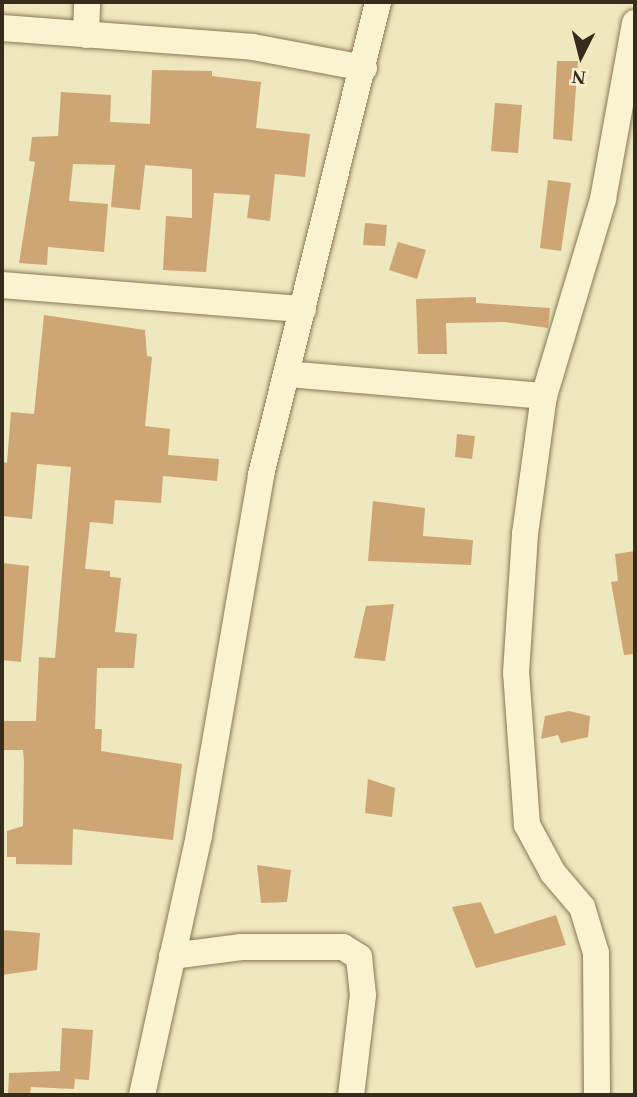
<!DOCTYPE html>
<html>
<head>
<meta charset="utf-8">
<style>
	body { margin:0 }
	#map { position:relative; width:637px; height:1097px; overflow:hidden; background:#efe7be; font-family:Georgia,serif }
	div>[style] { position:absolute }
	.building>* { inset:0; background:#cea673 }
	.roads { filter:drop-shadow(0 0 2px #877856) drop-shadow(0 0 2px #877856) }
	.minor>* { height:26px; margin:-13px; padding:0 13px; transform-origin:13px; border-radius:13px; background:#faf3d1 }
	span { translate:-50% -50%; white-space:nowrap; text-align:center; line-height:1.15; -webkit-text-stroke:7px #f6f0ce; paint-order:stroke }
	.frame { position:absolute; inset:0; border:4px solid #362c1b; pointer-events:none }
	.north { position:absolute; left:546px; top:21px; width:70px; height:70px; -webkit-text-stroke:5px #f6f0ce; paint-order:stroke; rotate:186deg; font-size:19px; font-weight:700; line-height:28px; text-align:center; color:#362c1b }
	.north::after { content:''; display:block; margin:auto; width:24px; height:32px; background:#362c1b; clip-path:polygon(50% 0,100% 100%,50% 72%,0 100%) }
</style>
</head>
<body>
<div id="map">
	<div class="building">
		<i style="clip-path:polygon(557px 61px,578px 61px,572px 141px,553px 139px)"></i>
		<i style="clip-path:polygon(152px 70px,212px 71px,212px 76px,261px 82px,256px 128px,310px 134px,305px 177px,275px 174px,270px 221px,247px 218px,250px 195px,214px 193px,206px 272px,181px 271px,163px 270px,166px 216px,192px 218px,192px 169px,145px 165px,140px 210px,111px 207px,115px 165px,73px 164px,69px 201px,108px 204px,104px 252px,48px 247px,47px 265px,19px 263px,35px 162px,29px 161px,32px 137px,58px 136px,61px 92px,111px 95px,110px 122px,150px 124px)"></i>
		<i style="clip-path:polygon(495px 103px,522px 105px,518px 153px,491px 151px)"></i>
		<i style="clip-path:polygon(548px 180px,571px 183px,561px 251px,540px 248px)"></i>
		<i style="clip-path:polygon(365px 223px,387px 225px,385px 246px,363px 245px)"></i>
		<i style="clip-path:polygon(398px 242px,426px 250px,417px 279px,389px 270px)"></i>
		<i style="clip-path:polygon(476px 297px,476px 303px,550px 308px,548px 328px,504px 322px,446px 323px,447px 354px,418px 354px,416px 299px)"></i>
		<i style="clip-path:polygon(44px 315px,145px 330px,147px 356px,152px 357px,145px 426px,170px 429px,168px 455px,219px 459px,217px 481px,163px 476px,161px 503px,115px 500px,113px 524px,90px 522px,85px 569px,110px 571px,110px 577px,121px 578px,115px 632px,137px 634px,134px 668px,97px 668px,95px 729px,102px 729px,101px 751px,182px 764px,173px 840px,73px 829px,72px 865px,16px 864px,16px 857px,7px 857px,7px 831px,23px 826px,24px 762px,23px 750px,2px 750px,2px 721px,36px 721px,39px 657px,55px 658px,71px 467px,37px 464px,32px 519px,2px 516px,2px 462px,7px 463px,11px 412px,34px 414px)"></i>
		<i style="clip-path:polygon(457px 434px,475px 436px,472px 459px,455px 457px)"></i>
		<i style="clip-path:polygon(373px 501px,425px 508px,423px 536px,473px 540px,471px 565px,368px 561px)"></i>
		<i style="clip-path:polygon(635px 551px,635px 654px,624px 655px,611px 582px,618px 581px,615px 554px)"></i>
		<i style="clip-path:polygon(2px 563px,29px 566px,21px 662px,2px 660px)"></i>
		<i style="clip-path:polygon(394px 604px,385px 661px,354px 658px,366px 606px)"></i>
		<i style="clip-path:polygon(569px 711px,590px 716px,588px 737px,561px 743px,558px 735px,541px 739px,545px 716px)"></i>
		<i style="clip-path:polygon(368px 779px,395px 788px,392px 817px,365px 813px)"></i>
		<i style="clip-path:polygon(257px 865px,291px 870px,287px 902px,261px 903px)"></i>
		<i style="clip-path:polygon(481px 902px,495px 934px,556px 915px,566px 945px,476px 968px,452px 907px)"></i>
		<i style="clip-path:polygon(2px 930px,40px 933px,37px 970px,2px 975px)"></i>
		<i style="clip-path:polygon(62px 1028px,93px 1030px,89px 1080px,75px 1079px,74px 1089px,31px 1087px,30px 1095px,8px 1095px,9px 1073px,60px 1071px)"></i>
	</div>
	<div class="roads">
		<div class="minor">
			<i style="left:2px;top:28px;width:252px;rotate:4.3deg"></i>
			<i style="left:253px;top:47px;width:113px;rotate:10.7deg"></i>
			<i style="left:86px;top:35px;width:33px;rotate:-88deg"></i>
			<i style="left:2px;top:285px;width:302px;rotate:4.6deg"></i>
			<i style="left:287px;top:374px;width:258px;rotate:4.9deg"></i>
			<i style="left:172px;top:956px;width:70px;rotate:-7.4deg"></i>
			<i style="left:241px;top:947px;width:102px"></i>
			<i style="left:343px;top:947px;width:19px;rotate:32deg"></i>
			<i style="left:359px;top:957px;width:38px;rotate:84deg"></i>
			<i style="left:363px;top:995px;width:101px;rotate:96.8deg"></i>
			<i style="left:142px;top:1095px;width:266px;rotate:-77.6deg"></i>
			<i style="left:199px;top:835px;width:365px;rotate:-80.2deg"></i>
			<i style="left:261px;top:475px;width:487px;rotate:-76.1deg"></i>
			<i style="left:597px;top:1095px;width:142px;rotate:-90.4deg"></i>
			<i style="left:596px;top:953px;width:48px;rotate:-106.9deg"></i>
			<i style="left:582px;top:907px;width:45px;rotate:-130.5deg"></i>
			<i style="left:553px;top:873px;width:55px;rotate:-118.4deg"></i>
			<i style="left:527px;top:825px;width:152px;rotate:-94.1deg"></i>
			<i style="left:516px;top:673px;width:139px;rotate:-86.3deg"></i>
			<i style="left:525px;top:534px;width:139px;rotate:-82.2deg"></i>
			<i style="left:544px;top:396px;width:206px;rotate:-73.3deg"></i>
			<i style="left:603px;top:199px;width:179px;rotate:-79.7deg"></i>
		</div>
	</div>
	<div class="frame"></div>
	<div class="north">N</div>
</div>
</body>
</html>
